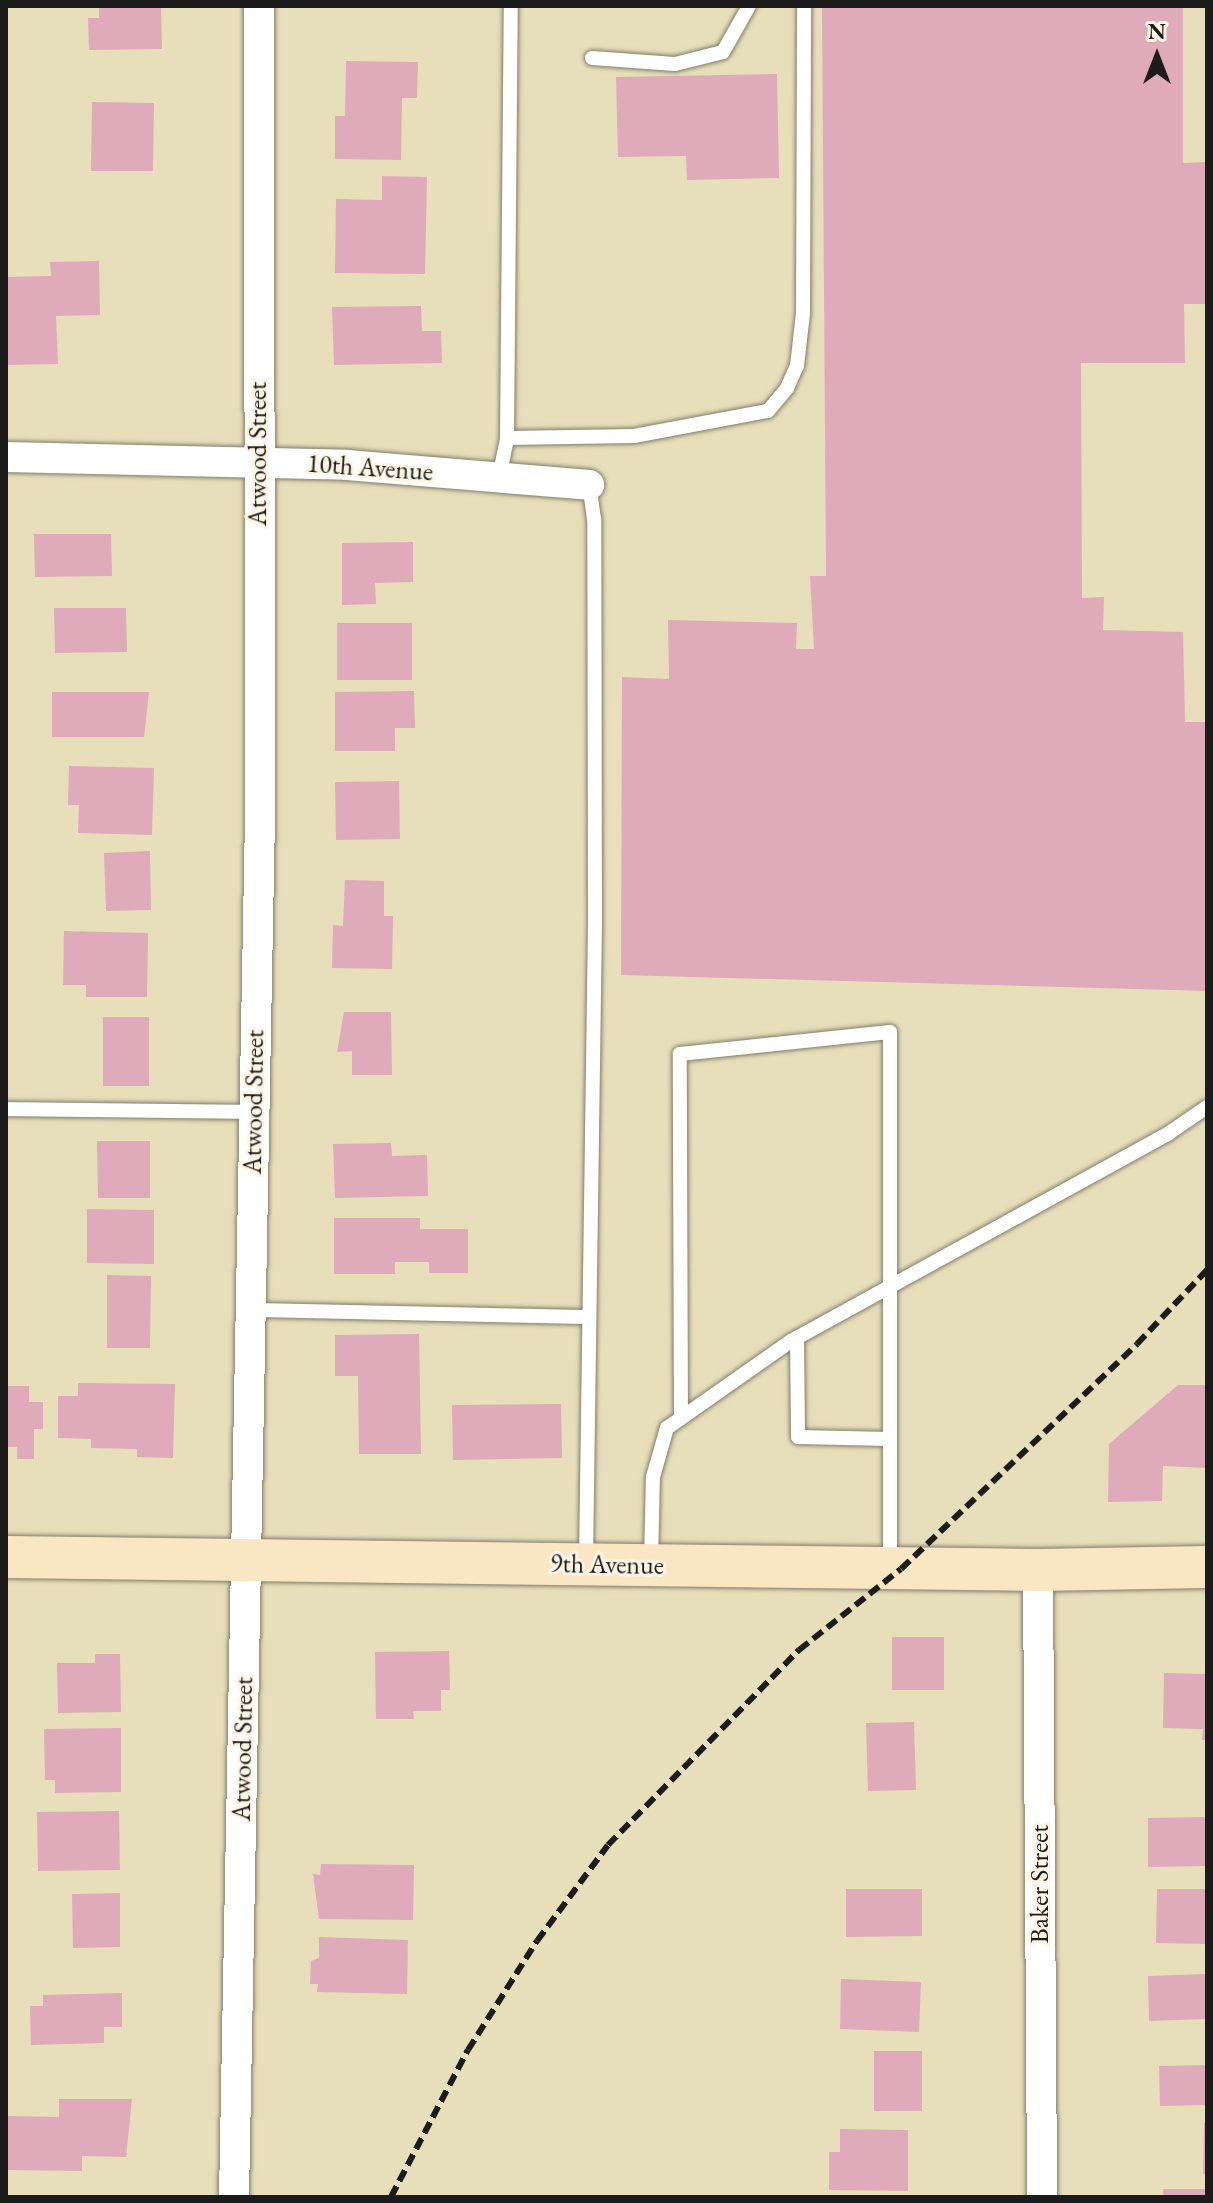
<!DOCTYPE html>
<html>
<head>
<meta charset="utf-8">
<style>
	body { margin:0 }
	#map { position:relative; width:1213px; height:2203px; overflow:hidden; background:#e7dfba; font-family:"EB Garamond",serif }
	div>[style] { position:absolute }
	.building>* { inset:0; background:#dfaaba }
	.roads { filter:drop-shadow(0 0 2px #827e6b) drop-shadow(0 0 2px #827e6b) }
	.service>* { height:14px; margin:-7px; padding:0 7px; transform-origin:7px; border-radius:7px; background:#fff }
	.minor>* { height:30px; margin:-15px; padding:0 15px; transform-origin:15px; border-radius:15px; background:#fff }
	.secondary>* { height:42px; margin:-21px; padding:0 21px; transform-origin:21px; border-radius:21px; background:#f9e7c3 }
	.rail>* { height:6px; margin-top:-3px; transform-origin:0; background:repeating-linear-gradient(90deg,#1c1c1c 0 12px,transparent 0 18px) }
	span { translate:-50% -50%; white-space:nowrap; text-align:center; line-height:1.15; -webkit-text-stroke:6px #fcf5e5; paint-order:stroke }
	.street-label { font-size:26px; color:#1c1c1c }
	.frame { position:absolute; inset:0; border:8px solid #1c1c1c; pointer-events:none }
	.north { position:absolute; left:1117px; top:16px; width:80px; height:80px; -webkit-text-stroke:6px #fcf5e5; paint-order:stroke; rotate:0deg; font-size:22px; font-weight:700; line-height:32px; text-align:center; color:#1c1c1c }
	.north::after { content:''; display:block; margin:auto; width:28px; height:36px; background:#1c1c1c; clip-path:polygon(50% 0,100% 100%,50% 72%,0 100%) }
</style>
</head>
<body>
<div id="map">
	<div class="building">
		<i style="clip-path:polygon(99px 6px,161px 6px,162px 49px,89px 50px,88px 18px,99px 18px)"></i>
		<i style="clip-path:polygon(822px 6px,1183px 6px,1183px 163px,1207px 162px,1207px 304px,1184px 304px,1185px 363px,1081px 363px,1082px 598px,1104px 597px,1103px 630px,1183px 632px,1185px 722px,1207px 722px,1207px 991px,621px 975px,622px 677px,669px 679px,668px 620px,797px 623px,796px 649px,814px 649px,810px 576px,826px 576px)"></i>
		<i style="clip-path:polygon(346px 61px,418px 62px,417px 98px,402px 98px,401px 160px,335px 159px,335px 116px,345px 116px)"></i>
		<i style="clip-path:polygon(777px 74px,779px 178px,687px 180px,686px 156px,618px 157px,616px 77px)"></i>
		<i style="clip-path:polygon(92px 102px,154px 103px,153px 171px,91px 171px)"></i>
		<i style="clip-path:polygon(382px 176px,427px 177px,425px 274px,335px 273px,336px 199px,382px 200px)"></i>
		<i style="clip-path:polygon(99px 261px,100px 315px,56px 316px,58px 364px,6px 365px,6px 277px,51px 276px,50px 262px)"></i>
		<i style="clip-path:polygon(421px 306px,422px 331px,441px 331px,442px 363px,334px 365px,332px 307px)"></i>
		<i style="clip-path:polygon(34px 534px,111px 534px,112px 576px,35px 577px)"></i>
		<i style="clip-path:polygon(413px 542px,413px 582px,375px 583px,376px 604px,342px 605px,342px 543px)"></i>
		<i style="clip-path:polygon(54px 608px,126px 608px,127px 652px,55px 653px)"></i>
		<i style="clip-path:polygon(337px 623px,412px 623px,412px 680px,337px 680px)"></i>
		<i style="clip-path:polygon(414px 691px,415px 728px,395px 728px,395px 751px,335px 751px,335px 692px)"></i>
		<i style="clip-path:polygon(52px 692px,149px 692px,144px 737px,52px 737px)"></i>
		<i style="clip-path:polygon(69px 766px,154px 768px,152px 835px,78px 833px,79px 805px,68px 805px)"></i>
		<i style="clip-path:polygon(399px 781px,400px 839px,336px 840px,335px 782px)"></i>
		<i style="clip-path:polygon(150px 851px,151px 910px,106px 911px,104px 853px)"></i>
		<i style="clip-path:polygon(345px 880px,384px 881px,384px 916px,393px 916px,392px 969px,332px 968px,333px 925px,343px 926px)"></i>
		<i style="clip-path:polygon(64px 931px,148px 933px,147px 997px,86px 997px,86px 985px,63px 985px)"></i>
		<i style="clip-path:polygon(344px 1012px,391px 1012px,392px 1075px,352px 1075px,352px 1051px,337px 1052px)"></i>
		<i style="clip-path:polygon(103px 1017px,149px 1017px,149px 1086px,103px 1086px)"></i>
		<i style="clip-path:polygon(97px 1141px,150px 1141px,150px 1198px,98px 1198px)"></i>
		<i style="clip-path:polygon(391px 1143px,392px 1156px,427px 1155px,428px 1196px,335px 1198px,333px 1144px)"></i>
		<i style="clip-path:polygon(87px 1209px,154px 1210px,154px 1264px,87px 1263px)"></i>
		<i style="clip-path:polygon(334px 1218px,420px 1218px,420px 1229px,468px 1229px,468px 1273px,429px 1273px,429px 1262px,395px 1262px,395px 1274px,334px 1274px)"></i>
		<i style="clip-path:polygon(107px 1275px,151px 1276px,150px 1348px,107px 1348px)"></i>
		<i style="clip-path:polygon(419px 1334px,421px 1454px,359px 1454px,358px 1376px,335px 1376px,335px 1335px)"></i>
		<i style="clip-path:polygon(78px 1383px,175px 1384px,173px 1458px,137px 1457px,137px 1449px,91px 1448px,91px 1439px,58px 1438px,58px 1396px,78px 1396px)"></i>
		<i style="clip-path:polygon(1178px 1385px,1207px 1385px,1207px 1468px,1163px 1466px,1162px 1501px,1108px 1502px,1109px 1444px)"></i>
		<i style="clip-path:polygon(6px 1386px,29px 1386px,29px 1402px,43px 1402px,43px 1429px,34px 1429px,34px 1459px,17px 1459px,17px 1447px,6px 1447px)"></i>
		<i style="clip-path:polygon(561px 1404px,562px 1458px,453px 1460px,452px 1405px)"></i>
		<i style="clip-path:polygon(892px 1637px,944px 1637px,944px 1690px,892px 1690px)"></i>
		<i style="clip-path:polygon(449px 1651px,450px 1690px,441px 1690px,441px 1711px,413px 1711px,414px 1719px,376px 1719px,375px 1652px)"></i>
		<i style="clip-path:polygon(95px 1654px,120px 1654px,121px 1712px,58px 1713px,57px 1663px,95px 1663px)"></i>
		<i style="clip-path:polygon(1164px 1673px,1207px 1674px,1207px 1740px,1202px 1740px,1203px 1729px,1163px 1728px)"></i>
		<i style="clip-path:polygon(914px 1722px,916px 1790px,868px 1791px,866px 1723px)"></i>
		<i style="clip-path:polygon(121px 1728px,121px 1792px,55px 1793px,55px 1780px,45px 1780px,44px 1729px)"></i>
		<i style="clip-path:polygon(119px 1811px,120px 1870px,38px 1871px,37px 1812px)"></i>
		<i style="clip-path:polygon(1207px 1817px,1207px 1866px,1148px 1867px,1148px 1818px)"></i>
		<i style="clip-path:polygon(321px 1864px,414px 1865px,413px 1920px,319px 1919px,313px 1874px,320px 1875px)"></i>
		<i style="clip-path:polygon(846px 1889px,922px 1889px,922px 1936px,846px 1937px)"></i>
		<i style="clip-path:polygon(1157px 1889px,1207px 1889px,1207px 1944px,1156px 1943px)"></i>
		<i style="clip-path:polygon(120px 1893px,120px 1947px,73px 1948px,72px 1894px)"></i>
		<i style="clip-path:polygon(319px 1937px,408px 1940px,407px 1994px,317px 1992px,318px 1984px,310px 1984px,311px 1961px,319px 1958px)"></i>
		<i style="clip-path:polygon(1207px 1974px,1207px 2019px,1149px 2021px,1148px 1976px)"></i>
		<i style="clip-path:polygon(841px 1979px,921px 1982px,919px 2032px,840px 2029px)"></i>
		<i style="clip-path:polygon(122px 1993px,122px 2027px,104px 2027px,104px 2043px,31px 2045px,30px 2006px,43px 2006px,43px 1995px)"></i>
		<i style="clip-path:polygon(874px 2051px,922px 2051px,922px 2111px,874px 2111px)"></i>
		<i style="clip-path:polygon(1207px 2065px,1207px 2105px,1160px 2106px,1159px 2066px)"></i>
		<i style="clip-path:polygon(59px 2099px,132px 2099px,126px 2157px,82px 2156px,82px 2171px,6px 2170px,6px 2116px,59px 2117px)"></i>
		<i style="clip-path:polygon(1204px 2123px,1207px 2123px,1207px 2174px,1203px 2174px)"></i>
		<i style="clip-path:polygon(840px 2129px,908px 2130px,908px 2191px,829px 2190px,829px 2152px,840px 2152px)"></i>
		<i style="clip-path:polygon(1163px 2189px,1207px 2189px,1207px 2197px,1163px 2197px)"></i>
	</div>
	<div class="roads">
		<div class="service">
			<i style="left:592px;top:58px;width:83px;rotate:4.1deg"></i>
			<i style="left:675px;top:64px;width:49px;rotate:-14deg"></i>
			<i style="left:723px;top:52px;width:53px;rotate:-60.5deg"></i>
			<i style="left:507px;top:438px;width:127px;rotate:-0.9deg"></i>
			<i style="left:634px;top:436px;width:136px;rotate:-10.6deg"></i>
			<i style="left:768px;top:411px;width:30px;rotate:-50deg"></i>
			<i style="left:787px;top:388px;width:24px;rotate:-66deg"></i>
			<i style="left:797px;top:366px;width:53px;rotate:-83.5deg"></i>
			<i style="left:803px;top:313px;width:307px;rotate:-89.8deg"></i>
			<i style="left:499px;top:477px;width:40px;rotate:-78deg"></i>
			<i style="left:507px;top:438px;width:432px;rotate:-89.5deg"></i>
			<i style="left:6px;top:1109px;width:247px;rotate:0.7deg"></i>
			<i style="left:252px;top:1310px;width:336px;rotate:1.2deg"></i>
			<i style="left:797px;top:1338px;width:99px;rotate:89.4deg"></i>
			<i style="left:798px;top:1437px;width:92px;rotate:1.2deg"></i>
			<i style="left:681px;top:1418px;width:364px;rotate:-90.2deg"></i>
			<i style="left:680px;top:1054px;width:211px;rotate:-6deg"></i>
			<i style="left:890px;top:1032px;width:532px;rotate:90deg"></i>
			<i style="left:586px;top:1560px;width:639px;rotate:-89.19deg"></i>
			<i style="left:595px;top:921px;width:402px;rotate:-90.1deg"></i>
			<i style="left:594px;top:519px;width:34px;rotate:-98deg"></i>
			<i style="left:651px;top:1562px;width:85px;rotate:-88.7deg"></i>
			<i style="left:653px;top:1477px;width:51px;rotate:-74.1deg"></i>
			<i style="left:667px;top:1428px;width:151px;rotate:-35.1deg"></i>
			<i style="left:791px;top:1341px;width:431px;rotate:-28.8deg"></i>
			<i style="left:1169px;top:1133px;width:46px;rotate:-34.4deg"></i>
		</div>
		<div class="minor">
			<i style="left:6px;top:457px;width:341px;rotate:1.3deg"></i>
			<i style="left:347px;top:465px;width:243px;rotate:4.7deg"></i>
			<i style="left:1038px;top:1570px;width:627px;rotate:89.63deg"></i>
			<i style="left:234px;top:2197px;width:1379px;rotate:-88.92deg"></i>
			<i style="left:260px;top:818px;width:812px;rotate:-90.07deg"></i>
		</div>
		<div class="secondary">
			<i style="left:6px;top:1557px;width:1032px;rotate:0.72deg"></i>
			<i style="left:1038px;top:1570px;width:169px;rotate:-1deg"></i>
		</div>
	</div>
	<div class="rail">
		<i style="left:391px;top:2197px;width:166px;rotate:-62.4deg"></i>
		<i style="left:468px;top:2050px;width:129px;rotate:-57.7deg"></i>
		<i style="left:537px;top:1941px;width:119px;rotate:-53.5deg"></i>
		<i style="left:608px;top:1845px;width:273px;rotate:-45.6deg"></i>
		<i style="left:799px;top:1650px;width:130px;rotate:-38.5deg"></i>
		<i style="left:901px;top:1569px;width:326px;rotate:-43.6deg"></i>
		<i style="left:1137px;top:1344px;width:102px;rotate:-46.6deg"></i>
	</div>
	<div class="street-label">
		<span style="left:258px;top:454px;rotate:-90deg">Atwood Street</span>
		<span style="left:370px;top:468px;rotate:4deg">10th Avenue</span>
		<span style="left:254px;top:1102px;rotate:-89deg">Atwood Street</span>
		<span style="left:607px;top:1565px;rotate:1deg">9th Avenue</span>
		<span style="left:243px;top:1749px;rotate:-89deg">Atwood Street</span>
		<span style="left:1040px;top:1884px;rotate:-90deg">Baker Street</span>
	</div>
	<div class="frame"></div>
	<div class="north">N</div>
</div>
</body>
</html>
